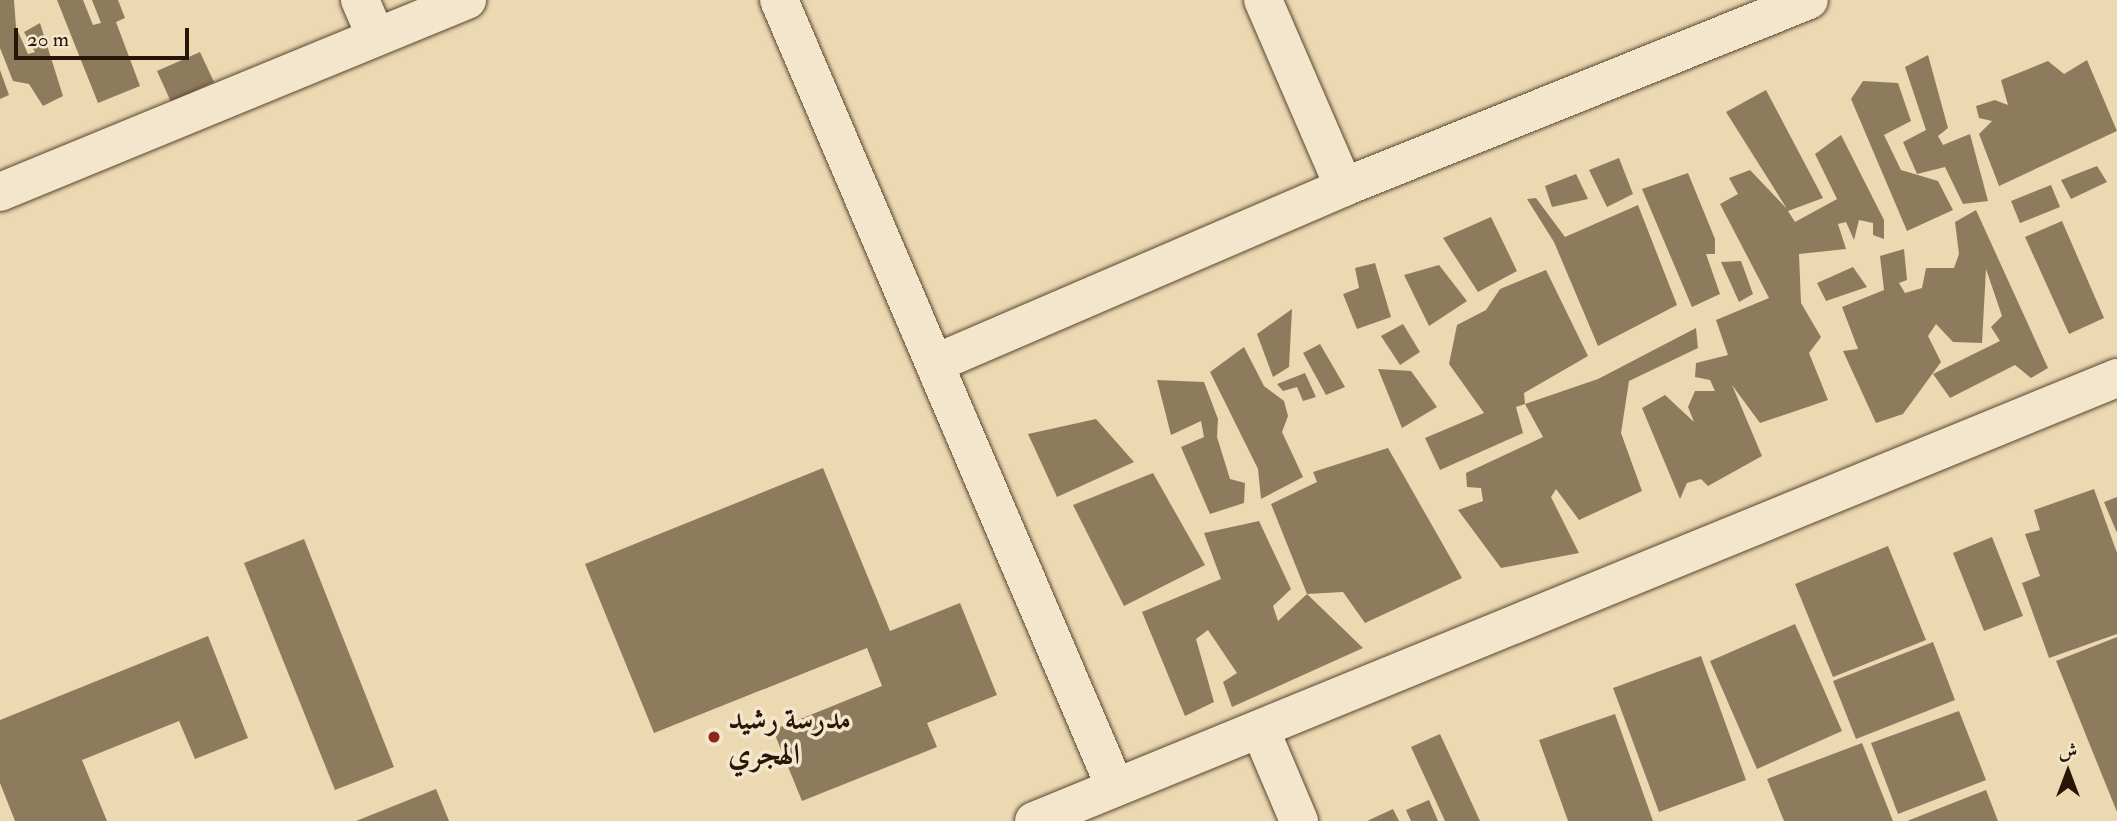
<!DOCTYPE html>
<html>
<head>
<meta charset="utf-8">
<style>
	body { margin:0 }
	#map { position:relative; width:2117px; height:821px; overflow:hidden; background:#ecd9b1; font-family:"IM FELL Double Pica",Amiri,serif }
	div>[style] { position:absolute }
	.building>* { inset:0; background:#8e7b5e }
	.roads { filter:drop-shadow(0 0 2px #594630) drop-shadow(0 0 2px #594630) }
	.street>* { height:38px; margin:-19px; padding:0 19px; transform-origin:19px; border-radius:19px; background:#f3e6cc }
	.dots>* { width:19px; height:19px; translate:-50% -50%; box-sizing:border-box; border:4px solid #f3e6cc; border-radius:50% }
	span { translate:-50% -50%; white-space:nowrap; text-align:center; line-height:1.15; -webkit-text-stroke:7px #f3e6cc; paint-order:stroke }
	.poi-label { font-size:30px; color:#281505; font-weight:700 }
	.left { translate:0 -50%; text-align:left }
	.north { position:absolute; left:2033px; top:737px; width:70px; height:70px; -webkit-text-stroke:5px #f3e6cc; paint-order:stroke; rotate:0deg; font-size:19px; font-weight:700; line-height:28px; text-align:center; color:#281505 }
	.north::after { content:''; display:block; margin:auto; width:24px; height:32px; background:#281505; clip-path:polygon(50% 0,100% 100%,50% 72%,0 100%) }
	.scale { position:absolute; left:14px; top:28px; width:175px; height:32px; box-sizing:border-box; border:4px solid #281505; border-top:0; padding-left:9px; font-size:21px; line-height:24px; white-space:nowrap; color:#281505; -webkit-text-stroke:5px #f3e6cc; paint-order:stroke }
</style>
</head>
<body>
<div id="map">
	<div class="building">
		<i style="clip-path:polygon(0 0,14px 0,16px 27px,28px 54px,35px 52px,24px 32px,40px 23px,63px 96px,43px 106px,29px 84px,13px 81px,0 48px)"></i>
		<i style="clip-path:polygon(57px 0,83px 0,93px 25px,101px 23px,92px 0,118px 0,125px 18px,116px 22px,140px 86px,98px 103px)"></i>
		<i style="clip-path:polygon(200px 52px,214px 82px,171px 102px,157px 71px)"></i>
		<i style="clip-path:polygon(1928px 55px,1948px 128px,1938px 136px,1943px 145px,1970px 134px,1988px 201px,1963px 204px,1945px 167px,1917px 174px,1903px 142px,1926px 130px,1905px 67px)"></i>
		<i style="clip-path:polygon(2087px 60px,2117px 131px,1999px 186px,1979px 134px,1992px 121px,1979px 118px,1976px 106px,1995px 100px,2008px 105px,2001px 80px,2048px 61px,2064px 74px)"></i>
		<i style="clip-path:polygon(0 70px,9px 95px,0 99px)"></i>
		<i style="clip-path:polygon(1863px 81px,1898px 83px,1911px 121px,1884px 135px,1901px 170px,1938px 181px,1953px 210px,1907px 231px,1851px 99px)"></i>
		<i style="clip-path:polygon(1766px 90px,1823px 198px,1788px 211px,1795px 222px,1837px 199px,1815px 154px,1841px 135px,1884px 220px,1884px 239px,1873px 235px,1873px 223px,1859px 220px,1854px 240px,1846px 222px,1838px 224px,1846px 249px,1799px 254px,1801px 303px,1821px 337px,1809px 353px,1828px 400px,1760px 423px,1732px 385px,1762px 456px,1708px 486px,1701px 479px,1687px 483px,1680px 499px,1642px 408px,1665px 395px,1694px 422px,1688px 407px,1695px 391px,1715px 391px,1710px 380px,1695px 377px,1696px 363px,1728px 355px,1716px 320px,1769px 298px,1720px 204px,1738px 194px,1729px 178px,1750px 170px,1787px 209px,1726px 112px)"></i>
		<i style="clip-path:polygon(1619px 158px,1633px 194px,1607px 207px,1589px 170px)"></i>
		<i style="clip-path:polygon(2097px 166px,2107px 182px,2071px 199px,2061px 180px)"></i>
		<i style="clip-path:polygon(1688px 173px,1715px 239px,1715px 254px,1706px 254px,1720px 294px,1692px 307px,1642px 189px)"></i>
		<i style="clip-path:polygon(1576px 174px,1588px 199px,1552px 207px,1545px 186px)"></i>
		<i style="clip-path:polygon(2051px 185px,2060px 207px,2020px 223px,2011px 201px)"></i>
		<i style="clip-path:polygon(1536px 198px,1565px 237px,1638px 205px,1677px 305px,1598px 346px,1554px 242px,1527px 199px)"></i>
		<i style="clip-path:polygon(1976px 210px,2048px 368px,2031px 378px,2015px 365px,1950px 398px,1933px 374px,2000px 341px,1991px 327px,2002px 316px,1986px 269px,1982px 343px,1953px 342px,1936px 324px,1928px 336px,1941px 362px,1903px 414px,1876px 423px,1843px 351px,1858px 349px,1842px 307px,1884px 290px,1880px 256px,1904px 249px,1907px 280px,1899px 283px,1905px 293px,1922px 288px,1926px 268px,1954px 268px,1959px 254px,1955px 222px)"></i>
		<i style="clip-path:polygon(1491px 217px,1517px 271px,1478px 292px,1443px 238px)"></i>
		<i style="clip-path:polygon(2062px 221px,2104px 318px,2069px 334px,2025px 237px)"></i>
		<i style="clip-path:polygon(1741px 261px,1753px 294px,1739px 302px,1721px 262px)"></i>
		<i style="clip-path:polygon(1375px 263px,1391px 317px,1357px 329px,1343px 294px,1359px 288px,1355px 268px)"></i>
		<i style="clip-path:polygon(1439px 265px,1467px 301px,1429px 326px,1404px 275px)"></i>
		<i style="clip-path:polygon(1853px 267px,1867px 287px,1826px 301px,1817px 283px)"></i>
		<i style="clip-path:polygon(1546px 270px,1588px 356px,1524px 393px,1525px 404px,1516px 407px,1523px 433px,1440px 470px,1425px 438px,1484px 413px,1449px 364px,1457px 325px,1486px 310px,1500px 289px)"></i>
		<i style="clip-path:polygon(1292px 309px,1289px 367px,1273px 377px,1257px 334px)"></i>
		<i style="clip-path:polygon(1403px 324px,1420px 352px,1400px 365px,1381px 336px)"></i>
		<i style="clip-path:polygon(1696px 328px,1698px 348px,1629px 381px,1621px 433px,1642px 491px,1579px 520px,1556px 489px,1551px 497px,1579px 553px,1501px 568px,1458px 510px,1483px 501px,1481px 488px,1467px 487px,1466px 473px,1543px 437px,1525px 404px,1598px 379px)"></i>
		<i style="clip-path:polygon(1320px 344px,1345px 387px,1326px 395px,1303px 353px)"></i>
		<i style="clip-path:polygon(1244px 347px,1264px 386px,1284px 401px,1288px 416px,1282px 432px,1303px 477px,1261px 499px,1258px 469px,1210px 372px)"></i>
		<i style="clip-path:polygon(1378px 369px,1411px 371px,1437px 407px,1402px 428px)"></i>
		<i style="clip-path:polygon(1305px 373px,1316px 397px,1303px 401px,1297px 387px,1283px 391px,1277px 384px)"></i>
		<i style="clip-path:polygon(1157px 380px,1204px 382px,1218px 419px,1217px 437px,1230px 479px,1245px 483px,1244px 503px,1210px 514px,1181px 447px,1204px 437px,1201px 421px,1171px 435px)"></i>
		<i style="clip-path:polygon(1096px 419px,1134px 462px,1057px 497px,1028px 434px)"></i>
		<i style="clip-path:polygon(1388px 448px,1462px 578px,1365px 623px,1343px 592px,1307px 594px,1271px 504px,1317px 482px,1313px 472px)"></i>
		<i style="clip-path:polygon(823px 468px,890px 631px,960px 603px,997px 695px,927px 723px,937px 747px,802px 801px,773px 730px,882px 686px,867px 648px,654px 733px,585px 564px)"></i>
		<i style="clip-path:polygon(1153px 473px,1205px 565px,1124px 606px,1073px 505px)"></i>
		<i style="clip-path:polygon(2094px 489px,2117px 553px,2117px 634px,2049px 658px,2022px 583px,2040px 576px,2025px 534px,2040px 530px,2034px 510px)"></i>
		<i style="clip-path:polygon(2117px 497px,2117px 533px,2104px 502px)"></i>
		<i style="clip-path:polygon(1259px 521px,1291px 589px,1273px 606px,1278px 621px,1307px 594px,1363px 648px,1232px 707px,1223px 682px,1237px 673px,1208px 630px,1196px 639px,1214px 702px,1185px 716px,1142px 612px,1221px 579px,1204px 533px)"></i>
		<i style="clip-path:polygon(1992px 537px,2023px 616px,1984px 631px,1953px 553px)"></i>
		<i style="clip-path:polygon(304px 539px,394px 767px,335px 790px,244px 563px)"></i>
		<i style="clip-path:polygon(1888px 546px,1926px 640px,1833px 677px,1795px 584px)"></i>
		<i style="clip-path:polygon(1795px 624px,1842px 731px,1757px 769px,1710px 661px)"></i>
		<i style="clip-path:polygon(208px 636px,248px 738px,195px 759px,179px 721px,82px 760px,107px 821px,15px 821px,0 783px,0 720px)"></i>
		<i style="clip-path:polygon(2117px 637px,2117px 812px,2056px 661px)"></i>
		<i style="clip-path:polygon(1933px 642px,1955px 700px,1856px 739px,1833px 681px)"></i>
		<i style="clip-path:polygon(1701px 656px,1746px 780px,1659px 812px,1613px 688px)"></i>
		<i style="clip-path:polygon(1959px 711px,1986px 780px,1898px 814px,1871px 743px)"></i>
		<i style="clip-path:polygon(1615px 714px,1653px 821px,1568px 821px,1539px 740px)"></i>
		<i style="clip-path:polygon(1440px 734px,1480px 821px,1445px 821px,1411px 747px)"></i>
		<i style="clip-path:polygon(1862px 743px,1893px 821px,1784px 821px,1767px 779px)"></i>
		<i style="clip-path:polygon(436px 789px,449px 821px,356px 821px)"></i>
		<i style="clip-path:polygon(1986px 790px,1998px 821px,1907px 821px)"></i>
		<i style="clip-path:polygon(1429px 800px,1438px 821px,1411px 821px,1406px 810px)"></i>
		<i style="clip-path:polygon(1393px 809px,1399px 821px,1367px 821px)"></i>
	</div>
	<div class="roads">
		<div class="street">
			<i style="left:360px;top:0;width:40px;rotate:66.6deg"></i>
			<i style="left:779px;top:0;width:856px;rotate:66.88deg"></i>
			<i style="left:1263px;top:0;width:204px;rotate:66.6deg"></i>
			<i style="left:0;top:192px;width:505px;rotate:-22.35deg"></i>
			<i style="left:936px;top:363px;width:444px;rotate:-23.3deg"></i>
			<i style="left:1344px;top:187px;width:501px;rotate:-21.91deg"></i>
			<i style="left:1260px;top:729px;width:100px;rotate:67deg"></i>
			<i style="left:1034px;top:821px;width:1170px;rotate:-22.25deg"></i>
		</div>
	</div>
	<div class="dots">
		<i style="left:714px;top:737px;background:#8f2418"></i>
	</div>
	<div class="poi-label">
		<span class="left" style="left:728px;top:737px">مدرسة رشيد<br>الهجري</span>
	</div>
	<div class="north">ش</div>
	<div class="scale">20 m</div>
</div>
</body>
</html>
